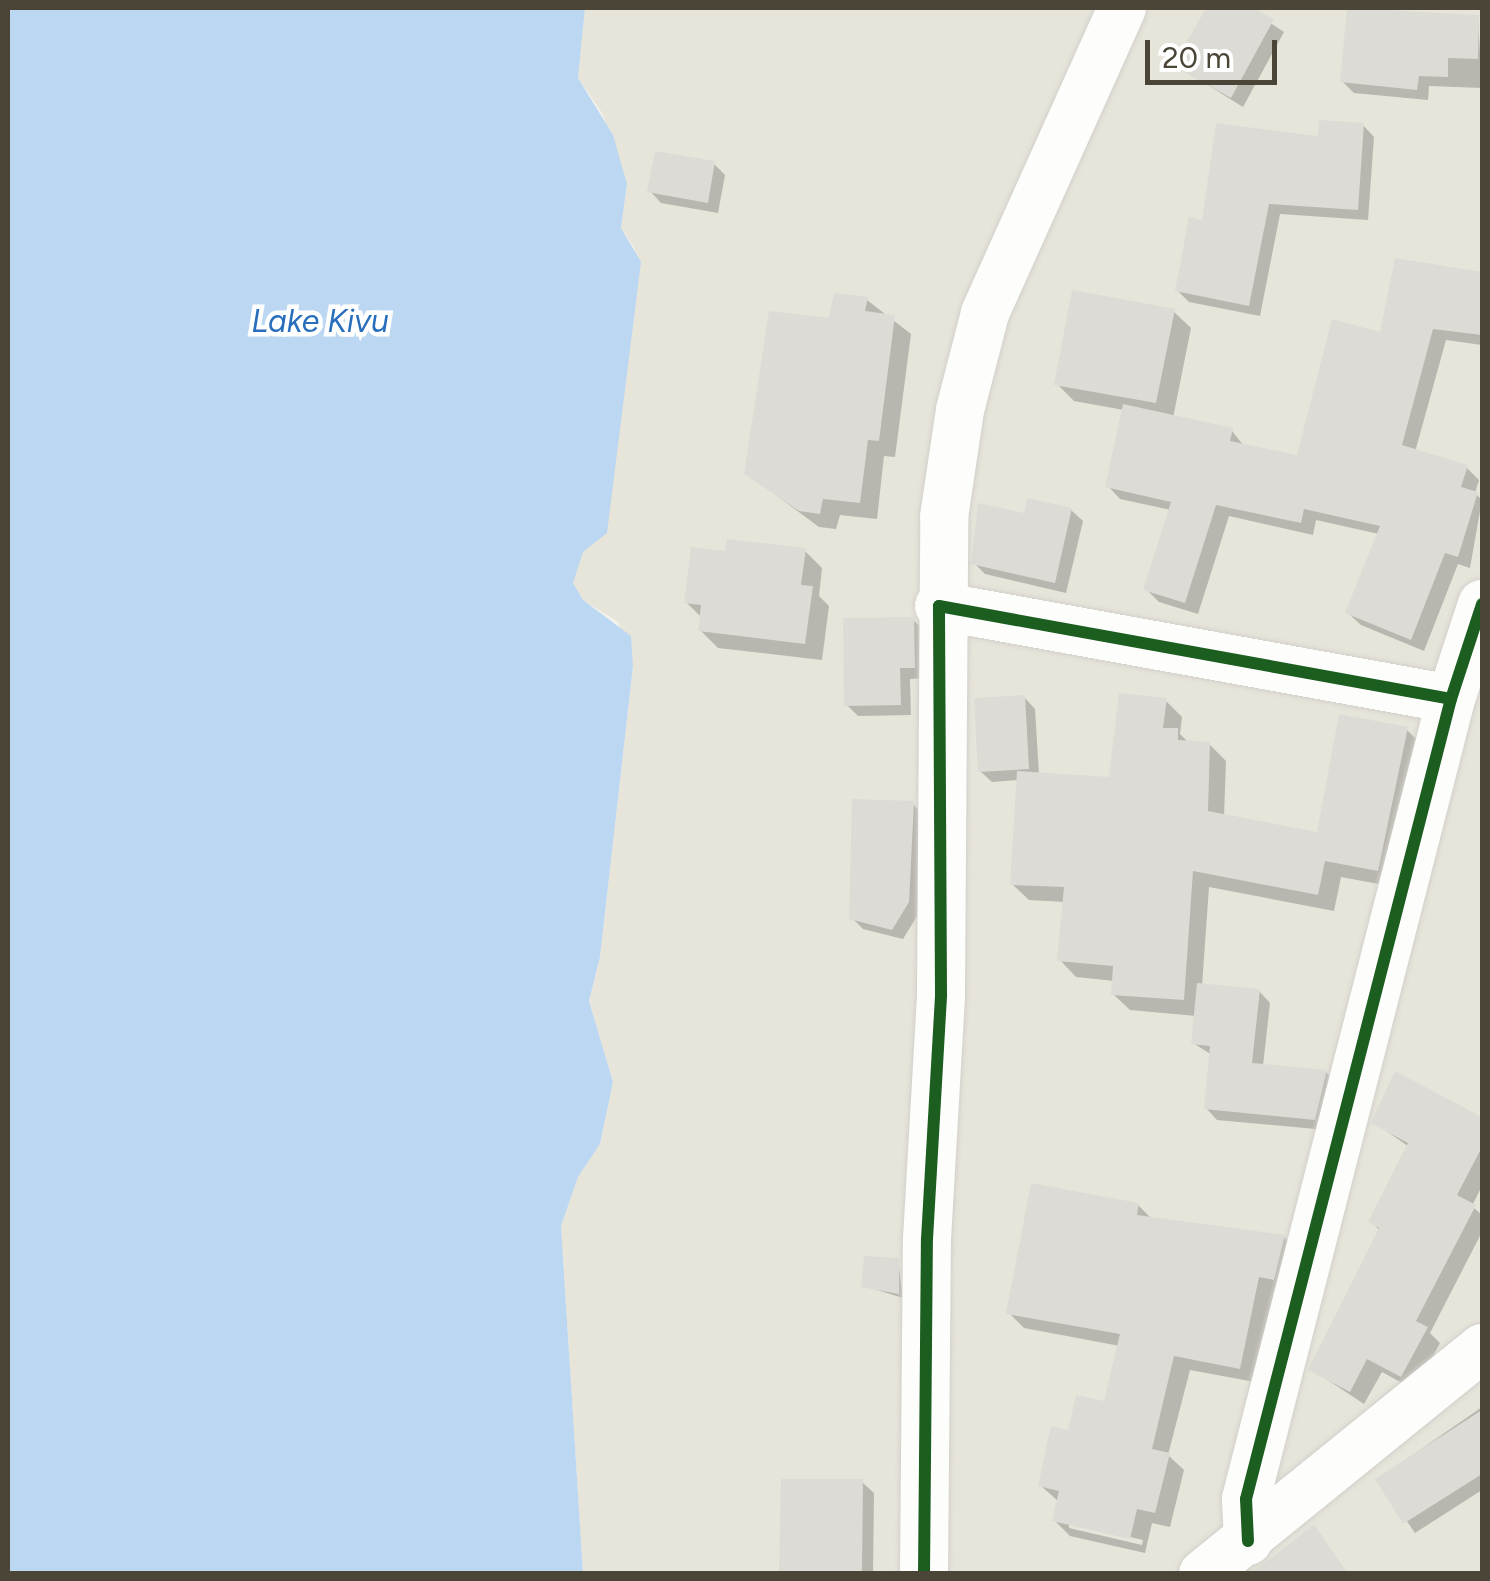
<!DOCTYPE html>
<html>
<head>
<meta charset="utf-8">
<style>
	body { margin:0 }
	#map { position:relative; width:1490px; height:1581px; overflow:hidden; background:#f3f2ed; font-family:Figtree,sans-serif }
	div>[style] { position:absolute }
	.residential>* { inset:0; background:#e7e4da }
	.water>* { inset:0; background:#bcd7f2 }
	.shadow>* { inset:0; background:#0003 }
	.building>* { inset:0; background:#dddbd5 }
	.roads { filter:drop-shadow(0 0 2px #d1d0ca) drop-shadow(0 0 2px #d1d0ca) }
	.minor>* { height:48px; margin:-24px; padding:0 24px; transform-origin:24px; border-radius:24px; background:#fdfdfc }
	.cycleway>* { height:12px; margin:-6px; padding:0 6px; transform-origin:6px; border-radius:6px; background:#1b5e20 }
	span { translate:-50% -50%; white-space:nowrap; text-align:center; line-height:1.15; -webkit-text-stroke:9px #fff; paint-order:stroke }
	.water-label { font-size:32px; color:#296ebd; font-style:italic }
	.frame { position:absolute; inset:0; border:10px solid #4a4537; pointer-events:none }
	.scale { position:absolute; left:1145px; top:40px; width:132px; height:45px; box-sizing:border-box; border:5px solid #4a4537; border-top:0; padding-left:12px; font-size:30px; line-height:35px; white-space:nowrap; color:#4a4537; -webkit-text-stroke:8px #fff; paint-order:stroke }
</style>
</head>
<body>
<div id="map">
	<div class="residential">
		<i style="clip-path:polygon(585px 8px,1482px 8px,1482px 1573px,583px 1573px,561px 1226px,578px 1177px,600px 1144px,613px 1082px,589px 1001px,600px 957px,633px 666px,618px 622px,583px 600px,573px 583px,635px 249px,621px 228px,627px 184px,602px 113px,578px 78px)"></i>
	</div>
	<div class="water">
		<i style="clip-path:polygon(8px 8px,585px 8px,578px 78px,613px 135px,627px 184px,621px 228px,641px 262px,607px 533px,583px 552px,573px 583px,583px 600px,631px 636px,633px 666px,600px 957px,589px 1001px,613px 1082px,600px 1144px,578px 1177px,561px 1226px,583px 1573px,8px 1573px)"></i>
	</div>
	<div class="shadow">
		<i style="clip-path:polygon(1209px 8px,1248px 8px,1284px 32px,1243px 107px,1177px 66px)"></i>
		<i style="clip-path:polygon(1350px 8px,1478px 18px,1482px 88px,1429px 86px,1428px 100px,1354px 93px,1342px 81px)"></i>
		<i style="clip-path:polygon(1363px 125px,1374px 137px,1368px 220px,1280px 214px,1260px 316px,1189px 302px,1178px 291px,1205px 223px)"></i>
		<i style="clip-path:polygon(713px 163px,725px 175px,718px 213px,661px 203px,650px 191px)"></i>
		<i style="clip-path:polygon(1397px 261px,1482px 274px,1482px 345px,1446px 340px,1415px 452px,1466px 467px,1479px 480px,1475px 493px,1482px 500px,1470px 568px,1458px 564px,1424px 651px,1361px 625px,1348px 613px,1379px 534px,1316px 520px,1313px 535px,1229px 516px,1198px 614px,1159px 602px,1146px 589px,1171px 510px,1120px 499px,1108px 486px,1124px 410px,1074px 401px,1057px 384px,1173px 311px,1191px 328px,1173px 418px,1232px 431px,1244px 446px,1299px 458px,1382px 335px)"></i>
		<i style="clip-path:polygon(867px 300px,911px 334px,895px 457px,884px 456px,877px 519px,840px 515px,836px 529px,819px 527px,746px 473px,831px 321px)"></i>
		<i style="clip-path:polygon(1071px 510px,1083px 521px,1066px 593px,985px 574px,974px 563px,1026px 516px)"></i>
		<i style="clip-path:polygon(805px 551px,822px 568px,819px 596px,829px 606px,822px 660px,718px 648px,701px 631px,702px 618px,686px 602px,728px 554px)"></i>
		<i style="clip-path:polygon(913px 620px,925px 631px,926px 678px,910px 679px,911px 715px,858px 716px,847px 705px)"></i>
		<i style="clip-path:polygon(1024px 697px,1035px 709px,1039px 775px,1111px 779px,1165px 700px,1182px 717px,1180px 734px,1189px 743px,1209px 744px,1226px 761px,1224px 817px,1319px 834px,1406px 729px,1423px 746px,1395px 887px,1341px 877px,1334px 911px,1209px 887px,1202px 986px,1259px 991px,1270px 1003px,1263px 1066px,1326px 1072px,1337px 1084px,1326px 1130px,1217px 1120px,1206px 1108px,1212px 1055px,1193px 1043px,1196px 1016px,1130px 1010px,1113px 994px,1115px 981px,1076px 977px,1060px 960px,1065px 902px,1029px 900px,1012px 884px,1019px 780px,992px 782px,980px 771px)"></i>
		<i style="clip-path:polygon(913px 804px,923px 815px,919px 913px,903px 939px,863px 929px,852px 918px)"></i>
		<i style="clip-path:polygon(1396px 1074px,1482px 1120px,1482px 1186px,1472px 1206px,1482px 1215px,1482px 1232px,1430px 1333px,1440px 1343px,1415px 1390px,1382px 1372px,1364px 1404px,1311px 1369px,1380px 1231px,1371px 1221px,1409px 1147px,1374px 1122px)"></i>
		<i style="clip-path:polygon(evenodd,1138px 1205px,1152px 1219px,1284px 1237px,1299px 1253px,1289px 1294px,1274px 1292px,1255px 1382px,1190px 1370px,1168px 1455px,1184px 1470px,1170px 1527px,1152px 1523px,1145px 1553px,1070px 1536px,1055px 1521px,1059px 1502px,1040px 1485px,1069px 1433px,1106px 1404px,1120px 1346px,1024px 1328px,1009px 1313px,1138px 1205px,1069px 1523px,1143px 1540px,1142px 1545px,1069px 1528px,1069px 1523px)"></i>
		<i style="clip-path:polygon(898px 1261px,903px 1298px,864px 1286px)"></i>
		<i style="clip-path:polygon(1482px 1407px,1482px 1490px,1415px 1533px,1378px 1479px)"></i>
		<i style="clip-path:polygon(862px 1482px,874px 1493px,873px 1574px,786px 1574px,782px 1570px)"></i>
	</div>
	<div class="building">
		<i style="clip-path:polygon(1206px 8px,1253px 8px,1274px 19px,1231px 98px,1173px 66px)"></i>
		<i style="clip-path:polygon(1347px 8px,1479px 15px,1478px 59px,1448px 58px,1448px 77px,1419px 76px,1417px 90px,1340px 82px)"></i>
		<i style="clip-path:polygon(1319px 120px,1364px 123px,1358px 210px,1269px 204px,1249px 306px,1175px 291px,1189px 217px,1202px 220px,1216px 123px,1318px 136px)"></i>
		<i style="clip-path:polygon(655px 151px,715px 161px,708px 203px,647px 192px)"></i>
		<i style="clip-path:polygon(1395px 258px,1482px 272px,1482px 335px,1433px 329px,1402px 445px,1468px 465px,1461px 487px,1478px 492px,1458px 557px,1445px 553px,1411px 640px,1345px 613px,1380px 526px,1304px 509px,1301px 523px,1216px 505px,1185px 603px,1143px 590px,1171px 502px,1105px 487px,1123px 404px,1233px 428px,1230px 441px,1297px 455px,1332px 319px,1380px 332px)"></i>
		<i style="clip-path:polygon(1072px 290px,1175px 309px,1156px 403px,1054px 385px)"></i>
		<i style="clip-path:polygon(834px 293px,868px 297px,865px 311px,895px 315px,879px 441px,868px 440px,860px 503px,823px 499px,820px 514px,799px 511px,744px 474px,769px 311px,829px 318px)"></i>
		<i style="clip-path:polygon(1027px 498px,1072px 508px,1055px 583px,971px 564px,978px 503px,1024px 513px)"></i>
		<i style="clip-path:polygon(727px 539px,806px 548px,801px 585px,813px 586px,805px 644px,698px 631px,701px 605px,684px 603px,691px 547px,725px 551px)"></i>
		<i style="clip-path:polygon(914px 617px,915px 668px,900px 668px,901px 705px,844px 706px,843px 618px)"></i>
		<i style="clip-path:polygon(1119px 693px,1167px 698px,1163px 728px,1178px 728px,1178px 740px,1210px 742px,1208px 811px,1317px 832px,1339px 714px,1408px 727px,1378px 871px,1325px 861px,1318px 895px,1193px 871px,1184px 1000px,1111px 995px,1113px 966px,1057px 961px,1064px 887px,1010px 885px,1017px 771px,1109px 777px)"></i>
		<i style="clip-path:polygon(1025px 695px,1029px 769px,978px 772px,974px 698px)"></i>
		<i style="clip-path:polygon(852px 799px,914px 801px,909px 902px,892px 930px,849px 919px)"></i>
		<i style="clip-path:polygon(1197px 983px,1260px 989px,1252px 1063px,1327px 1070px,1315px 1120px,1204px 1109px,1210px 1046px,1191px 1044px)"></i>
		<i style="clip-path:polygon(1395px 1071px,1482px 1117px,1482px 1147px,1457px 1195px,1476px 1205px,1416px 1321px,1428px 1327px,1401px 1377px,1367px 1359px,1350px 1392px,1308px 1370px,1379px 1228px,1368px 1222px,1408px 1143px,1371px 1123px)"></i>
		<i style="clip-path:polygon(1031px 1183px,1139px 1203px,1137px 1215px,1285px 1235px,1274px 1280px,1259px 1277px,1240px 1369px,1174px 1356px,1152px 1449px,1170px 1453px,1155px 1513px,1137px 1509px,1130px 1539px,1052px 1521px,1059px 1491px,1038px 1486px,1051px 1426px,1068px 1430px,1076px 1395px,1104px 1401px,1120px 1334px,1006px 1314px)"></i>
		<i style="clip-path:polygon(864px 1256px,899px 1258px,899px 1294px,861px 1287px)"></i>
		<i style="clip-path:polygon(1482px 1410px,1482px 1474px,1403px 1524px,1375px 1479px)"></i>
		<i style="clip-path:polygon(781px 1479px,863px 1479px,862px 1571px,779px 1571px)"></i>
		<i style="clip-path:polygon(1314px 1524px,1348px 1574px,1247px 1574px,1264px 1564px)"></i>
	</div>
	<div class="roads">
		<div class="minor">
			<i style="left:939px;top:606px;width:520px;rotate:10.29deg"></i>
			<i style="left:1248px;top:1541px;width:42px;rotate:-92.7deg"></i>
			<i style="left:1246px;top:1499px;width:826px;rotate:-75.63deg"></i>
			<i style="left:1451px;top:699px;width:100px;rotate:-71.9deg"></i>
			<i style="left:924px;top:1574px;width:335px;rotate:-89.5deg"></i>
			<i style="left:927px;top:1239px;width:245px;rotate:-86.7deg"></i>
			<i style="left:941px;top:994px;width:477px;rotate:-89.6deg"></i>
			<i style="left:944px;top:517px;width:108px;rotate:-81.5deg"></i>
			<i style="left:960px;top:410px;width:100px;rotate:-75.5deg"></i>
			<i style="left:985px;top:313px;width:334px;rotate:-65.8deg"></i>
			<i style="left:1203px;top:1574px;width:359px;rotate:-39deg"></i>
		</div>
	</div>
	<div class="cycleway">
		<i style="left:1248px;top:1541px;width:42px;rotate:-92.7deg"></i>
		<i style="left:1246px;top:1499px;width:826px;rotate:-75.63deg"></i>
		<i style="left:1451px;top:699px;width:100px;rotate:-71.9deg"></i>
		<i style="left:924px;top:1574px;width:335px;rotate:-89.5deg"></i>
		<i style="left:927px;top:1239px;width:245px;rotate:-86.7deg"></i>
		<i style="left:941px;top:994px;width:388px;rotate:-90.3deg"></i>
		<i style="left:939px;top:606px;width:520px;rotate:10.29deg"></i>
	</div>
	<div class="water-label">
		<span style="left:320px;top:321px">Lake Kivu</span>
	</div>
	<div class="frame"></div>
	<div class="scale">20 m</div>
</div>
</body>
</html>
